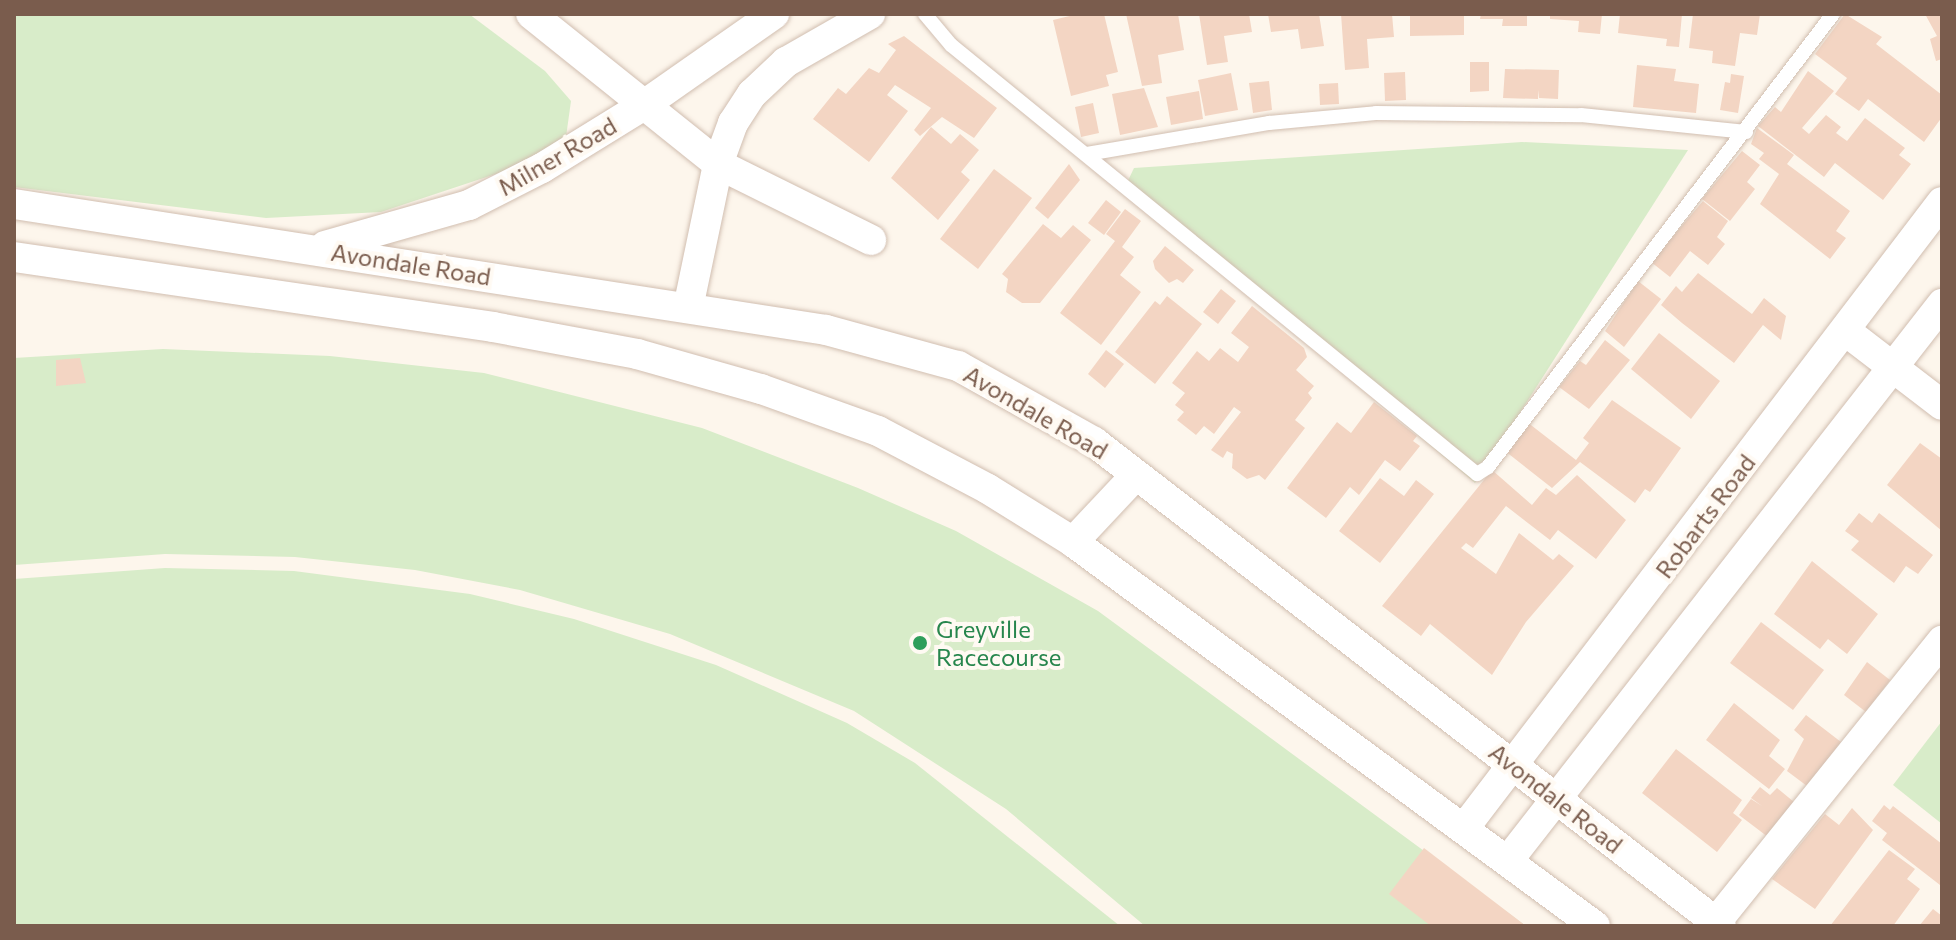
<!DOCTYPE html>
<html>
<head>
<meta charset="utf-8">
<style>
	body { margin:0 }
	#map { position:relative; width:1956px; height:940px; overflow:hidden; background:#fdf6ec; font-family:Commissioner,sans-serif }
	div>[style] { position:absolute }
	.green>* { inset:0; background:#d8ecc9 }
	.building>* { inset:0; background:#f3d5c3 }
	.roads { filter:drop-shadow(0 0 2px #d1beb0) drop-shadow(0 0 2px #d1beb0) }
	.service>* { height:14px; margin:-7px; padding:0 7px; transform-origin:7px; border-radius:7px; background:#fff }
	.minor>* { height:30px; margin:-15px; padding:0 15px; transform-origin:15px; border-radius:15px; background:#fff }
	.dots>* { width:22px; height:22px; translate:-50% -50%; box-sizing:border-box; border:4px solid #fffaf3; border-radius:50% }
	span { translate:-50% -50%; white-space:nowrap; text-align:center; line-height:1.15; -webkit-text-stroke:8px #fffaf3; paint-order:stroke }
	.street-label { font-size:24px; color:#7a5c4d }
	.leisure-label { font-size:24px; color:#27864d }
	.left { translate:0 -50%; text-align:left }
	.frame { position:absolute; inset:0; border:16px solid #7a5c4d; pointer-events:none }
</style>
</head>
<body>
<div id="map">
	<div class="green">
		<i style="clip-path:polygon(14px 14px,469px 14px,545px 71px,571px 101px,566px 137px,511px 169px,381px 212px,266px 218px,14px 187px)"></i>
		<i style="clip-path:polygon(1522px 142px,1688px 150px,1475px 483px,1124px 189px,1134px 168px)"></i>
		<i style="clip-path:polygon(163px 349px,330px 356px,484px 373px,702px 428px,858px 488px,956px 531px,1098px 611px,1526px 926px,1145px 926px,1006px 809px,854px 711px,670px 634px,520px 590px,415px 570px,295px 557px,165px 554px,14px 565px,14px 358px)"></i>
		<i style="clip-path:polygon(165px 568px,294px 571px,470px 594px,574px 619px,716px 665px,847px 723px,915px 763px,1120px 926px,14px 926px,14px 579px)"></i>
		<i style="clip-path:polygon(1942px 721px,1942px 824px,1893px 785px)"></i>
	</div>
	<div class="building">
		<i style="clip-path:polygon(1078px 14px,1104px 14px,1118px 72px,1106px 75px,1109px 86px,1071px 96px,1053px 20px)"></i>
		<i style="clip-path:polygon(1126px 14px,1178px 14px,1184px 50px,1158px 55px,1162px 83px,1142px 86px)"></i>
		<i style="clip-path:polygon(1199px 14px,1249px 14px,1252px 32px,1224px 36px,1228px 62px,1207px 65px)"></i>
		<i style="clip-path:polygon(1268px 14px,1319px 14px,1324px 46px,1301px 49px,1298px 29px,1271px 32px)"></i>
		<i style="clip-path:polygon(1341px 14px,1392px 14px,1394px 37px,1367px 39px,1369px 68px,1345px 70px)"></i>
		<i style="clip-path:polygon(1410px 14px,1464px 14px,1464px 35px,1410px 36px)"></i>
		<i style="clip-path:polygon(1481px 14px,1527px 14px,1527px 26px,1502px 26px,1503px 19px,1480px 19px)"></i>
		<i style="clip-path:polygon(1550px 14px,1602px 14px,1600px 34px,1578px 32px,1579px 21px,1550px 19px)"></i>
		<i style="clip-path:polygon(1620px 14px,1682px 14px,1679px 47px,1666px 46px,1667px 39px,1618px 33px)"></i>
		<i style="clip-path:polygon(1693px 14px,1760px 14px,1757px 35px,1740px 33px,1735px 66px,1712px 63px,1713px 51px,1689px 48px)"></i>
		<i style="clip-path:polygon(1845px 14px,1882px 37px,1876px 44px,1942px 95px,1942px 117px,1924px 142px,1868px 99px,1859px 111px,1835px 94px,1847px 78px,1815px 54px)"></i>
		<i style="clip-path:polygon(1925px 14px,1942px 14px,1942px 59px,1936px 61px,1930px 39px,1937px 36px)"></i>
		<i style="clip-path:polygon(904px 36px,997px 108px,974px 138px,942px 117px,920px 136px,914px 130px,931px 108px,895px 85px,887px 95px,908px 111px,869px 162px,813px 119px,838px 88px,846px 94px,869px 68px,879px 73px,896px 50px,888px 44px)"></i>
		<i style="clip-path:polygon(1470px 62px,1489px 62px,1489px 91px,1470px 92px)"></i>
		<i style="clip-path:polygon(1637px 65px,1676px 69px,1674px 81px,1699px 84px,1696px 113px,1633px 107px)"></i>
		<i style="clip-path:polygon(1505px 69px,1559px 70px,1558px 99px,1539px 98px,1538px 90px,1538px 99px,1503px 98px)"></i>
		<i style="clip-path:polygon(1808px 71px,1834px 91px,1802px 128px,1809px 134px,1826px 115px,1841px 127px,1836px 133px,1847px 141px,1865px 118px,1905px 148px,1899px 155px,1911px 164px,1883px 200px,1835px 163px,1824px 177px,1758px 126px,1775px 107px,1781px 112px)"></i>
		<i style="clip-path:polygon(1405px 72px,1406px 100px,1385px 101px,1384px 73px)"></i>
		<i style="clip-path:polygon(1231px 73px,1238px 110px,1205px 116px,1198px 80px)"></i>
		<i style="clip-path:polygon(1731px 74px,1744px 76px,1738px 113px,1720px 110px,1725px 82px,1730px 83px)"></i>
		<i style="clip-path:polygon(1269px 81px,1272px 110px,1253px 113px,1249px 83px)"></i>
		<i style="clip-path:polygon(1338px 83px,1339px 104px,1320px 105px,1319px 84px)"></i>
		<i style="clip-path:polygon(1144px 88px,1158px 127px,1120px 135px,1112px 94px)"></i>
		<i style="clip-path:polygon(1199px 91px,1203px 119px,1171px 125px,1166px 97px)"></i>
		<i style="clip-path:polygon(1093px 103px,1099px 133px,1081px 137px,1075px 107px)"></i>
		<i style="clip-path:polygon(931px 127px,951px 144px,960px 134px,979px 150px,961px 172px,970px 180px,938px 220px,891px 178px)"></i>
		<i style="clip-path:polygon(1757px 128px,1794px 155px,1787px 164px,1850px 211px,1836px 231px,1846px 238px,1830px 259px,1760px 204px,1779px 174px,1759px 159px,1764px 153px,1751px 144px)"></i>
		<i style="clip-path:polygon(1742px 151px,1760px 165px,1747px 182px,1755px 189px,1730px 221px,1702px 199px)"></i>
		<i style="clip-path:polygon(1069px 164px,1080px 180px,1048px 219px,1035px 208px)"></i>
		<i style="clip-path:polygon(994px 169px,1032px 198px,978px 269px,940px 239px)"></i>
		<i style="clip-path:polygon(1106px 200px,1121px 212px,1104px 235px,1088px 223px)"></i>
		<i style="clip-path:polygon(1703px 201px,1728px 221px,1717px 237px,1725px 244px,1708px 265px,1690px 251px,1670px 277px,1651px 262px)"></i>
		<i style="clip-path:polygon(1125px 209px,1141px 221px,1122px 247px,1134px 257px,1120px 275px,1141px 292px,1101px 345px,1060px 313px,1115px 241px,1106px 234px)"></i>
		<i style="clip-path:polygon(1043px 224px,1061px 238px,1073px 225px,1091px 240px,1040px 303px,1022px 303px,1006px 292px,1008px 279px,1002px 274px)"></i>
		<i style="clip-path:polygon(1165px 246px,1194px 270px,1183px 283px,1177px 279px,1169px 283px,1155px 269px,1153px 261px)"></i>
		<i style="clip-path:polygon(1698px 273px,1752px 314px,1764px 298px,1786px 316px,1781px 340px,1763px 325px,1734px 363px,1682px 323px,1661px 305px,1676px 286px,1682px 292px)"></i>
		<i style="clip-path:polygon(1638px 281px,1661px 299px,1624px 347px,1605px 331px)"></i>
		<i style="clip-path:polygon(1221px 289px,1236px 301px,1218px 324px,1203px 312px)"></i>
		<i style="clip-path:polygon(1167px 296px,1202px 324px,1155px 384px,1115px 352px,1155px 301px,1160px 305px)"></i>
		<i style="clip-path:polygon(1252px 306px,1304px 348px,1307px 357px,1296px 370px,1314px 386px,1308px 393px,1312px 398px,1295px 420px,1305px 428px,1265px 480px,1259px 475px,1247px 479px,1232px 468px,1233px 454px,1227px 451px,1223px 458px,1211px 450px,1241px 412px,1234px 407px,1214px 434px,1204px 426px,1196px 435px,1177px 420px,1184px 412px,1175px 405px,1185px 393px,1172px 383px,1197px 351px,1209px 361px,1220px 348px,1238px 362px,1249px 347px,1231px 333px)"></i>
		<i style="clip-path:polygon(1659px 333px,1720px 381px,1691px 419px,1631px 369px)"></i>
		<i style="clip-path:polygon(1605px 340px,1630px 360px,1589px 409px,1559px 387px,1580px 361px,1586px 365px)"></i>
		<i style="clip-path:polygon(1106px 350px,1124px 364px,1105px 388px,1088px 374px)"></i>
		<i style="clip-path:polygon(80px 358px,86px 383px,56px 386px,56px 360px)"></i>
		<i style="clip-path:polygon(1612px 400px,1681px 448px,1650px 492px,1645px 489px,1635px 503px,1580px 462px,1552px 488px,1505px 451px,1527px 422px,1576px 460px,1589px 443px,1583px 438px)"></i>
		<i style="clip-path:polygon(1374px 402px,1417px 436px,1413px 441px,1420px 446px,1400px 471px,1385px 460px,1359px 495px,1350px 487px,1326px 518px,1287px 488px,1337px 422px,1351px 433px)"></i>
		<i style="clip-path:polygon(1920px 443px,1942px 459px,1942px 531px,1887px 485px)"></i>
		<i style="clip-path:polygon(1492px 470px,1532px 505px,1546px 488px,1556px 495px,1577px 475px,1626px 520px,1596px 559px,1558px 530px,1550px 540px,1506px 506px,1473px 548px,1466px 543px,1461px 548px,1496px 574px,1519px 533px,1553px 560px,1559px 554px,1574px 566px,1526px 622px,1492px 675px,1430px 624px,1421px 636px,1382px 606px)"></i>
		<i style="clip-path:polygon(1380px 478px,1404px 496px,1416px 480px,1434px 494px,1380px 563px,1339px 531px)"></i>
		<i style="clip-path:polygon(1859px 513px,1872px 523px,1879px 513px,1933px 555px,1918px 574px,1906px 566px,1894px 583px,1851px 550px,1859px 541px,1845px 531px)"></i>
		<i style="clip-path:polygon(1812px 561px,1878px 614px,1847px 654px,1828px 639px,1820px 649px,1774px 614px)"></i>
		<i style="clip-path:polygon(1761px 622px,1824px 670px,1793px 710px,1730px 663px)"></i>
		<i style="clip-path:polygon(1867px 662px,1890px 680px,1866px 712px,1844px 695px)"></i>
		<i style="clip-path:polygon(1734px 703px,1780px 740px,1769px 756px,1785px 769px,1769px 789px,1706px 740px)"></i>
		<i style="clip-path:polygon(1806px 715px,1841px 742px,1807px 786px,1787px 771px,1804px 739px,1794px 730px)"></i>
		<i style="clip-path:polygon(1676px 749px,1742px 800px,1733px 813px,1742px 820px,1717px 852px,1642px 793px)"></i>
		<i style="clip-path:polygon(1760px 787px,1770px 795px,1777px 788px,1794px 802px,1768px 837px,1739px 815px,1751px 799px,1762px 806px,1751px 798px)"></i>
		<i style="clip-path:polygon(1884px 805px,1890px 810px,1893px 806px,1942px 844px,1940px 885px,1882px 840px,1887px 833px,1872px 821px)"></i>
		<i style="clip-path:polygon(1852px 808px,1873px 830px,1815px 909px,1772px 879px,1825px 814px,1839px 825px)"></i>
		<i style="clip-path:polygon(1424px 848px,1526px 926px,1431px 926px,1389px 894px)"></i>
		<i style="clip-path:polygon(1889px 850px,1915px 869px,1907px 879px,1920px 889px,1893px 926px,1830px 926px)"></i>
		<i style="clip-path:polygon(1933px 909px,1942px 916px,1942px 926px,1919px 926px)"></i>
	</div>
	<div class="roads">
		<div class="service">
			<i style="left:925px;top:14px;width:40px;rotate:50deg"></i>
			<i style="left:951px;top:45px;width:679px;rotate:39.2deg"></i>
			<i style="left:1477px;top:474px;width:13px;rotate:-32deg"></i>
			<i style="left:1488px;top:467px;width:569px;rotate:-52.71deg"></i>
			<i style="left:1087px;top:154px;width:185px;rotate:-9.7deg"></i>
			<i style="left:1269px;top:123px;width:107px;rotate:-5.3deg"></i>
			<i style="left:1376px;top:113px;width:205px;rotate:0.6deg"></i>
			<i style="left:1581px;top:115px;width:166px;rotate:5.9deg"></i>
		</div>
		<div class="minor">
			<i style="left:531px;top:14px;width:240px;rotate:38.7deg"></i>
			<i style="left:718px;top:164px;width:171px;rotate:26.4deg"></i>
			<i style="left:14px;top:204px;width:822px;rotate:8.82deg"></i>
			<i style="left:826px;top:330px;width:137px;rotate:15.3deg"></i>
			<i style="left:958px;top:366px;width:156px;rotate:29.2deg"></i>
			<i style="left:1094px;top:442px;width:792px;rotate:37.67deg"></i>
			<i style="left:325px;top:246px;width:150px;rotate:-15.9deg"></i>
			<i style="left:469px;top:205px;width:82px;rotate:-26.9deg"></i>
			<i style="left:542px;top:168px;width:120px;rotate:-31.7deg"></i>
			<i style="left:644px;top:105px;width:159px;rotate:-35deg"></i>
			<i style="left:14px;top:257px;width:484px;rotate:8.3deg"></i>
			<i style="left:493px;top:327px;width:147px;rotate:10.6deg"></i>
			<i style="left:637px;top:354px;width:129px;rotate:15.8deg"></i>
			<i style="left:761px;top:389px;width:124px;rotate:19.7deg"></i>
			<i style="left:878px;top:431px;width:124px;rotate:27.8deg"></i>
			<i style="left:988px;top:489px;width:100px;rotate:31.9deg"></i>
			<i style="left:1073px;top:542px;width:648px;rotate:36.34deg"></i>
			<i style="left:688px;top:308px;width:147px;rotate:-78.2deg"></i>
			<i style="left:718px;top:164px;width:44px;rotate:-69.9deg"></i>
			<i style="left:733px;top:123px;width:35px;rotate:-57deg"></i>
			<i style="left:752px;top:94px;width:47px;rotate:-43.3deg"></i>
			<i style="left:786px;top:62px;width:97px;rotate:-29.7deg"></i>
			<i style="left:1847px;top:332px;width:120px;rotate:37.5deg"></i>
			<i style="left:1073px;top:542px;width:92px;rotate:-46.8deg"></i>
			<i style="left:1465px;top:827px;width:786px;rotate:-52.65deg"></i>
			<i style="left:1510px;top:858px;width:703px;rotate:-52.05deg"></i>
			<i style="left:1716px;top:922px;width:361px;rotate:-51.2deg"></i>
		</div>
	</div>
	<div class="dots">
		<i style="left:920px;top:643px;background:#2e9e5b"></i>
	</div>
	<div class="street-label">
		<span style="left:557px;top:156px;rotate:-30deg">Milner Road</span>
		<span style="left:411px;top:264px;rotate:9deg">Avondale Road</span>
		<span style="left:1036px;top:412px;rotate:30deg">Avondale Road</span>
		<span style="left:1705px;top:516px;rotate:-53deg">Robarts Road</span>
		<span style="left:1556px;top:798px;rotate:38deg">Avondale Road</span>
	</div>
	<div class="leisure-label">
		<span class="left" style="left:936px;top:643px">Greyville<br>Racecourse</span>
	</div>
	<div class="frame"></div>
</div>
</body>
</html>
